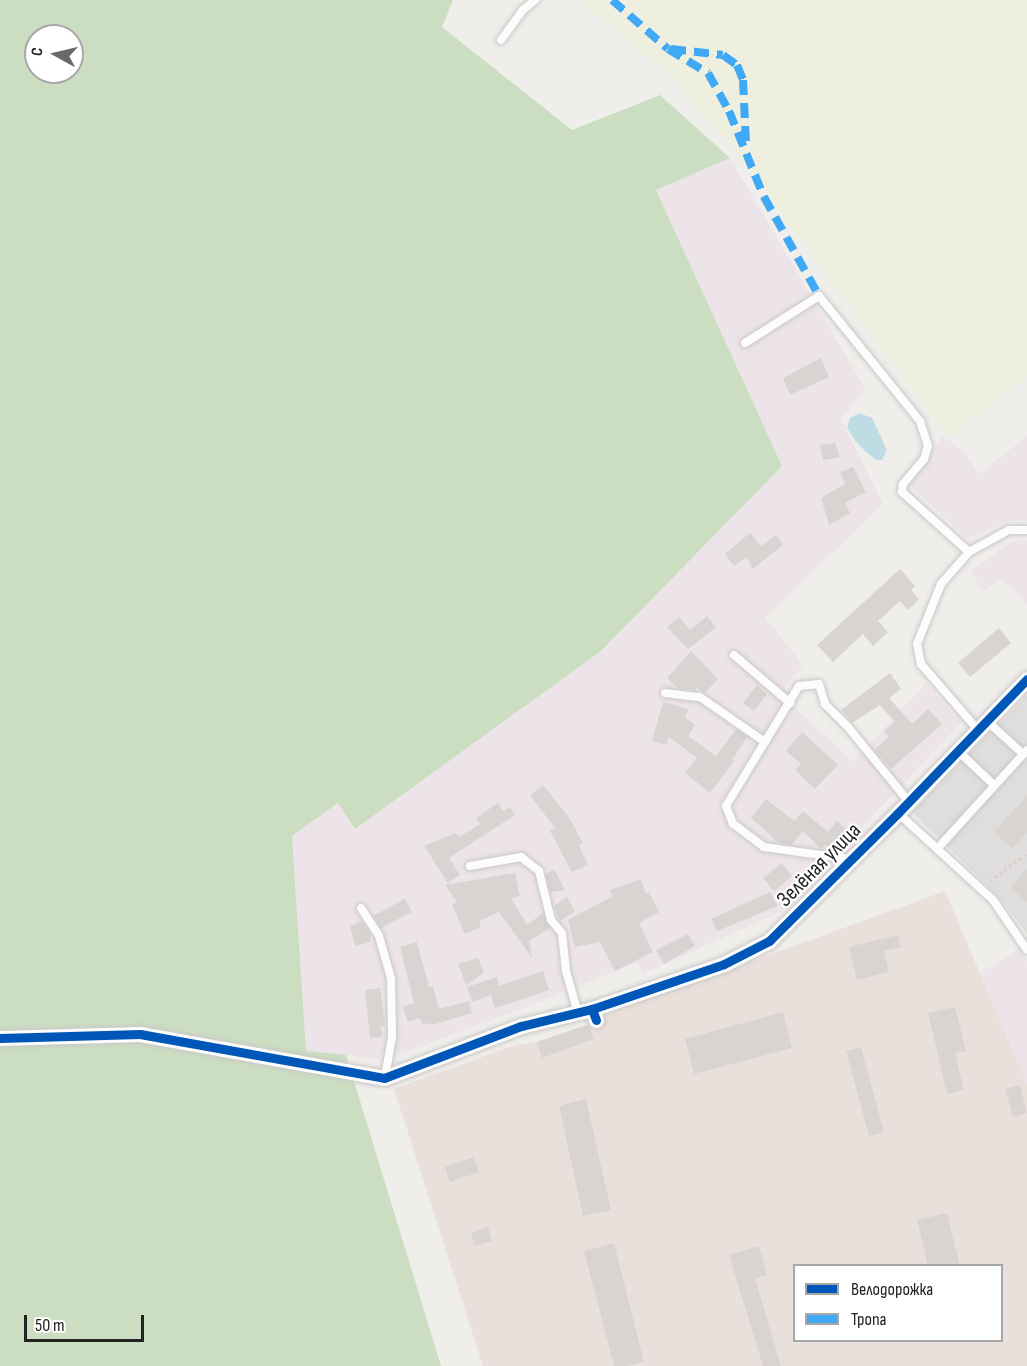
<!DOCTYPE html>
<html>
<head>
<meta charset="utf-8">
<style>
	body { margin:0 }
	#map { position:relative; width:1027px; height:1366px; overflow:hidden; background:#f0eeeb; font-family:"Sofia Sans Condensed",sans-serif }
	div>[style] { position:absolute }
	.residential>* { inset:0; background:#dfdedc }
	.industrial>* { inset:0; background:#ede4e9 }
	.military>* { inset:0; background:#eae0db }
	.farmland>* { inset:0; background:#efefdf }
	.forest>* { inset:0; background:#cbdec1 }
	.water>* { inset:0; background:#bfdbe3 }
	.building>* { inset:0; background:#d7d4d2 }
	.path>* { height:3px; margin-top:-1.5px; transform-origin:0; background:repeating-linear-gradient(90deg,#dccecd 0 3px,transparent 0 6px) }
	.roads { filter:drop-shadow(0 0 2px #c9c8c7) drop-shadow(0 0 2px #c9c8c7) }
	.service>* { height:8px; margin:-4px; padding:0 4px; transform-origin:4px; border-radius:4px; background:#fdfcfc }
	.minor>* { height:15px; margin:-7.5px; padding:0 7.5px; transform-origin:7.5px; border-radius:7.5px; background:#fdfcfc }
	.quiet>* { height:8px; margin-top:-4px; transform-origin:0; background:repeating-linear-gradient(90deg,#3fa9f5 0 15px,transparent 0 23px) }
	.cycleway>* { height:9px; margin:-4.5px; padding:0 4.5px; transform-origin:4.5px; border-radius:4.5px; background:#0057b8 }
	span { translate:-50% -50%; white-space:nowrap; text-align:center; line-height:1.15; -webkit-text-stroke:4.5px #fff; paint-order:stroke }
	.street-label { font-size:22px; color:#222 }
	.legend { position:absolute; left:793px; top:1264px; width:210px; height:78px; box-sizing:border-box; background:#fff; border:2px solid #a7a7a7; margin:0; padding:8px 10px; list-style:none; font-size:18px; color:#222 }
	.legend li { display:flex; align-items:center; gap:12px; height:30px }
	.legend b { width:30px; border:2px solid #a7a7a7 }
	.north { position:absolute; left:24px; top:24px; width:60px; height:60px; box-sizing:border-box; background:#fff; border:2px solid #a7a7a7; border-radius:50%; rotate:278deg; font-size:16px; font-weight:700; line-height:24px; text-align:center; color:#222 }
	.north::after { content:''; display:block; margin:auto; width:21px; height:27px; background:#6a6968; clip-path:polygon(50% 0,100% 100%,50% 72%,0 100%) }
	.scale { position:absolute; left:24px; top:1315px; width:120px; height:27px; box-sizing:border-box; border:3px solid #222; border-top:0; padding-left:8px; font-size:18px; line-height:21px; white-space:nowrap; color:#222; -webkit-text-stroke:4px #fff; paint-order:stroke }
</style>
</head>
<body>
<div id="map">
	<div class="residential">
		<i style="clip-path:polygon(1027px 695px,1027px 934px,1000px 898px,912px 812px)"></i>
	</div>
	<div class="industrial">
		<i style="clip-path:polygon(730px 158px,865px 388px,841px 419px,883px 504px,765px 618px,794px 653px,802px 667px,785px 687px,790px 703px,853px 762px,926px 683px,961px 723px,784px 910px,643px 974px,637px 962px,537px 1003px,385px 1060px,306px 1051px,292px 835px,339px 803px,355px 829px,782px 466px,656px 190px)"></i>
		<i style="clip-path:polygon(942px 436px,964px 451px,979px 474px,1027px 436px,1027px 521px,1008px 521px,968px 539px,907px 483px,926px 463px)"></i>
		<i style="clip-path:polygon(1027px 540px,1027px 604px,1002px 579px,983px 591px,970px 571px,1011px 542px)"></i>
		<i style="clip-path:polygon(1020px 948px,1027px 961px,1027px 1084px,980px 973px)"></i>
	</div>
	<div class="military">
		<i style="clip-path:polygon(evenodd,945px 891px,1027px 1084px,1027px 1366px,483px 1366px,394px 1089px,515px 1045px,537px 1042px,589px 1024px,608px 1014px,945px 891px,794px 1266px,1002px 1266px,1002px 1340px,794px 1340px,794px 1266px)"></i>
	</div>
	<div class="farmland">
		<i style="clip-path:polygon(580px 0,1027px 0,1027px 375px,949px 438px,731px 147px,671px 76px)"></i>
	</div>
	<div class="forest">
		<i style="clip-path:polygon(evenodd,0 0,453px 0,442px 27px,572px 130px,660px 95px,730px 158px,656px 190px,782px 466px,601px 651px,355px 829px,338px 803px,292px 836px,306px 1051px,346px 1055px,441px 1366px,0 1366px,0 0,36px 36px,72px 36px,72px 72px,36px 72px,36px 36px)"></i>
	</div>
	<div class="water">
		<i style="clip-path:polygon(859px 413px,872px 418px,887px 450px,882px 460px,877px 460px,867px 453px,856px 442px,847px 428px,850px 418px)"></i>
	</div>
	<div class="building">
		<i style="clip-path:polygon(821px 358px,829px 377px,790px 395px,783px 378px)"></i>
		<i style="clip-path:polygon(835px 443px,840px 457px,823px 460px,820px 445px)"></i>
		<i style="clip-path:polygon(853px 467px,866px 492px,845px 503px,850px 513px,829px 525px,821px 498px,845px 484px,840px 472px)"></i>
		<i style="clip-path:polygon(750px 533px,761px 546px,776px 535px,783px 545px,753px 569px,747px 557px,734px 566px,725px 554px)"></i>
		<i style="clip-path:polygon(900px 569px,915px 586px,911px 590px,919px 599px,908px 610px,900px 601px,878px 621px,888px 632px,873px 646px,863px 634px,833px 662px,817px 645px)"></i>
		<i style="clip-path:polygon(707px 616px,716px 627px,688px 649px,667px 627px,679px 617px,690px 630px)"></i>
		<i style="clip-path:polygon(999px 628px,1011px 643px,970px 677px,958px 663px)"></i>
		<i style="clip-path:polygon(691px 651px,718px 679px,705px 693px,696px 687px,695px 690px,678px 688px,667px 678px)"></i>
		<i style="clip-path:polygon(890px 673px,901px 689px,889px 698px,912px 724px,928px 709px,942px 724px,891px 769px,875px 749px,889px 737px,884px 731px,895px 722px,880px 705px,852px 723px,841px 710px)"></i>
		<i style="clip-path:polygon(757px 685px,767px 694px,754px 711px,743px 703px)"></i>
		<i style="clip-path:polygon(663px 702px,688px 709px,685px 717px,695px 725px,688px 736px,716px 756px,736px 729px,747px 737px,732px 760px,734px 761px,710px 793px,685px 773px,697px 758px,669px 737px,666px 745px,652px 741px)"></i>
		<i style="clip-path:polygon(802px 732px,838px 765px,815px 789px,795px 770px,801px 764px,786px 751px)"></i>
		<i style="clip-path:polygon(543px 785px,568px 816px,583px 843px,579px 846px,588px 865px,572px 872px,550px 831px,555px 828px,530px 795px)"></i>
		<i style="clip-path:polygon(1027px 796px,1027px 832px,1012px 848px,994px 832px)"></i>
		<i style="clip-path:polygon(766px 799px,794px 821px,803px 811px,828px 832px,837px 821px,847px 830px,840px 839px,843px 842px,835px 851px,825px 845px,821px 849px,803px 831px,792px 845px,779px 843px,751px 818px)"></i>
		<i style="clip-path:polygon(498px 803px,503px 811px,510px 807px,515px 815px,449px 858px,460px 875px,448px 883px,424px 846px,456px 833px,459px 837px,480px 824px,476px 818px)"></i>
		<i style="clip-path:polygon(782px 863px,792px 876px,774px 891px,763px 878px)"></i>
		<i style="clip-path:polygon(554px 869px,565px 890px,550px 892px,546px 874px)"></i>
		<i style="clip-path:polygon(1027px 869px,1027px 902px,1011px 887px)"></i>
		<i style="clip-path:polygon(515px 873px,520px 896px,511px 898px,527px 925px,543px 913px,550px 928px,529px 941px,532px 958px,499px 912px,479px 921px,481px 927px,465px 934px,452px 904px,457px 902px,445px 885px)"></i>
		<i style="clip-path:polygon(641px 879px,646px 894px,649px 892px,659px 912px,639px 923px,653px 952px,615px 971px,600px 942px,575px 947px,568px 920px,613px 896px,610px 890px)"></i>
		<i style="clip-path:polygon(770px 892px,778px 906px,717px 931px,711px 919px)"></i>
		<i style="clip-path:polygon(567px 897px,575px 911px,560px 921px,554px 906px)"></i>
		<i style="clip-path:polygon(405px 899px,412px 912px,381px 928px,373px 916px)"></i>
		<i style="clip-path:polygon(362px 921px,370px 933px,371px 942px,355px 946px,350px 926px)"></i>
		<i style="clip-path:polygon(688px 934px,695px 946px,664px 964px,656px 950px)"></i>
		<i style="clip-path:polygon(898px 935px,901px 947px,884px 951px,889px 972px,857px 980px,849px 947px)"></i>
		<i style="clip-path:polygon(417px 942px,429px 987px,433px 986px,439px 1009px,469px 1001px,472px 1013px,432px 1025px,431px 1023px,422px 1025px,420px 1018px,408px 1022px,403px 1007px,414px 1003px,400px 947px)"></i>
		<i style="clip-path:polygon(478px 958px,484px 973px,466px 985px,458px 964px)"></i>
		<i style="clip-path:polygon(543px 971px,549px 990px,495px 1008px,491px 995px,472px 1002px,467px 987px,497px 977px,499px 986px)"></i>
		<i style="clip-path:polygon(380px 988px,385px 1026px,381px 1026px,382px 1037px,370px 1038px,365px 990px)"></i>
		<i style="clip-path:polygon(955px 1007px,966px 1051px,955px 1053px,964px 1090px,947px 1094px,928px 1013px)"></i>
		<i style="clip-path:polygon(783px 1012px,792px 1048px,694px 1074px,685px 1039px)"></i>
		<i style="clip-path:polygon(588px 1025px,594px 1039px,542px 1058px,537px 1042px)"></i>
		<i style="clip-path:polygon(861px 1047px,884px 1132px,869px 1136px,846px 1051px)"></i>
		<i style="clip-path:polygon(1020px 1085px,1027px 1113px,1013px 1117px,1005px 1089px)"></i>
		<i style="clip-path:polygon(586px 1099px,611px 1210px,583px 1216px,559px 1106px)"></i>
		<i style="clip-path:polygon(474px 1157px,479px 1172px,450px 1182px,445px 1167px)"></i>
		<i style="clip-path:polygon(947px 1213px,960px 1266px,928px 1266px,917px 1220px)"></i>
		<i style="clip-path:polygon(488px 1227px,492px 1241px,475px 1246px,471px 1233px)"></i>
		<i style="clip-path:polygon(614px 1243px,644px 1362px,627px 1366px,614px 1366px,584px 1251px)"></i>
		<i style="clip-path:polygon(759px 1246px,767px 1275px,755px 1279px,781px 1366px,763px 1366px,729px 1255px)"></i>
	</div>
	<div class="path">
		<i style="left:990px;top:881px;width:46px;rotate:-37.1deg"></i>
	</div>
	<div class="roads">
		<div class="service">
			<i style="left:501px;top:40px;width:37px;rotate:-54deg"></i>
			<i style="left:523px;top:10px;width:16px;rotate:-40deg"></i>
			<i style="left:745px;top:343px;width:88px;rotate:-32.4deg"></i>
			<i style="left:819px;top:296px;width:161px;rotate:51.1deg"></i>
			<i style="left:920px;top:421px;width:26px;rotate:72deg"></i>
			<i style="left:928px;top:446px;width:14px;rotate:107deg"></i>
			<i style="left:924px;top:459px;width:33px;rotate:130deg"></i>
			<i style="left:903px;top:484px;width:8px;rotate:97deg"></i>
			<i style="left:902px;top:492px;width:90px;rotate:41.8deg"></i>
			<i style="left:734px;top:655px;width:74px;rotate:40.6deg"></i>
			<i style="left:665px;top:693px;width:35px;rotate:7deg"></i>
			<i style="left:700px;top:697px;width:79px;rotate:34.7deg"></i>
			<i style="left:987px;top:721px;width:49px;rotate:42.5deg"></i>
			<i style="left:978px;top:730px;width:87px;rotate:-130.8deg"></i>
			<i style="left:921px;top:664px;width:20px;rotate:-101deg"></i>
			<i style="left:917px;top:644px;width:65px;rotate:-68.2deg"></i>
			<i style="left:941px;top:584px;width:43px;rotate:-48.8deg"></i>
			<i style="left:969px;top:552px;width:46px;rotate:-28.8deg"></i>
			<i style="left:1009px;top:530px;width:18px"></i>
			<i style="left:958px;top:751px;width:50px;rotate:43.4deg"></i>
			<i style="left:898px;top:813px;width:129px;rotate:42.5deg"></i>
			<i style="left:993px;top:900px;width:60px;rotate:55.8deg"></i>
			<i style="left:937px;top:849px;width:134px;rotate:-47.7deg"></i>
			<i style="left:849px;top:859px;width:86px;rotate:-172deg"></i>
			<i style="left:764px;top:847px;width:39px;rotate:-143deg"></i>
			<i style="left:733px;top:824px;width:19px;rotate:-111deg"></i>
			<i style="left:726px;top:806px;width:140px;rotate:-58.7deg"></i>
			<i style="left:799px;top:686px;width:20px;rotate:-6deg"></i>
			<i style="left:819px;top:684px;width:21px;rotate:73deg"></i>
			<i style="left:825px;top:704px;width:33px;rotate:45deg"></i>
			<i style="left:848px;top:727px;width:97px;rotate:50.9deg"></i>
			<i style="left:470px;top:866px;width:52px;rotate:-10deg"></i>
			<i style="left:521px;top:857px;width:23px;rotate:38deg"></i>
			<i style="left:539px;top:871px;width:50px;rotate:76.2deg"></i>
			<i style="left:551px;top:920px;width:17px;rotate:50deg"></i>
			<i style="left:562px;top:933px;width:38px;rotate:84deg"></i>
			<i style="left:566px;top:971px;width:44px;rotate:74.1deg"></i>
			<i style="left:361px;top:908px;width:33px;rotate:57deg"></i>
			<i style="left:379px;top:936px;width:44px;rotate:74.1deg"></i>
			<i style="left:391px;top:978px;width:59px;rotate:89deg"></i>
			<i style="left:392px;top:1037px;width:41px;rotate:99.9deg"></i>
		</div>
		<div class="minor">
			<i style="left:596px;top:1020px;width:12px;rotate:-110deg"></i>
			<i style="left:592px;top:1009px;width:139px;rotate:-18.8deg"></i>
			<i style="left:724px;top:964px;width:51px;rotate:-27.1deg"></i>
			<i style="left:769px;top:941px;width:182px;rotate:-44.8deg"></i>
			<i style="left:898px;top:813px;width:186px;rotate:-46.1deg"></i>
			<i style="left:0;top:1038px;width:140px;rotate:-1.6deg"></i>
			<i style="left:140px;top:1034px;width:248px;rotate:10.2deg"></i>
			<i style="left:384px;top:1078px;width:147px;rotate:-20.8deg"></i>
			<i style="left:521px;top:1026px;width:73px;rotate:-13.5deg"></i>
		</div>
	</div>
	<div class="quiet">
		<i style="left:612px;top:0;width:74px;rotate:41.2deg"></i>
		<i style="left:668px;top:49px;width:47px;rotate:31deg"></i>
		<i style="left:708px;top:73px;width:43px;rotate:61.1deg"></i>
		<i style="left:729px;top:111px;width:93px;rotate:67.9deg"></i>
		<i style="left:764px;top:197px;width:113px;rotate:60.9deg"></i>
		<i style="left:671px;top:49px;width:52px;rotate:6.6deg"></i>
		<i style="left:723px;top:55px;width:17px;rotate:36deg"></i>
		<i style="left:737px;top:65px;width:16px;rotate:68deg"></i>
		<i style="left:743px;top:80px;width:64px;rotate:87.3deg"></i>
	</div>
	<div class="cycleway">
		<i style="left:596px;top:1020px;width:12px;rotate:-110deg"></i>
		<i style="left:592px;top:1009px;width:139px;rotate:-18.8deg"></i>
		<i style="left:724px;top:964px;width:51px;rotate:-27.1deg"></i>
		<i style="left:769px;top:941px;width:182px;rotate:-44.8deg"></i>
		<i style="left:898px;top:813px;width:186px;rotate:-46.1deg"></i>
		<i style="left:0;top:1038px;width:140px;rotate:-1.6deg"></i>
		<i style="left:140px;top:1034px;width:248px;rotate:10.2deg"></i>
		<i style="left:384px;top:1078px;width:147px;rotate:-20.8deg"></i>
		<i style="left:521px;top:1026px;width:73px;rotate:-13.5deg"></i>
	</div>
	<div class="street-label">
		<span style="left:819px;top:865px;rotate:-45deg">Зелёная улица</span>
	</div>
	<ul class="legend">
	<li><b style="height:8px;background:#0057b8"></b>Велодорожка</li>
	<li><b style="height:8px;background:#3fa9f5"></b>Тропа</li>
	</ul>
	<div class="north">С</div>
	<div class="scale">50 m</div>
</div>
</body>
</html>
